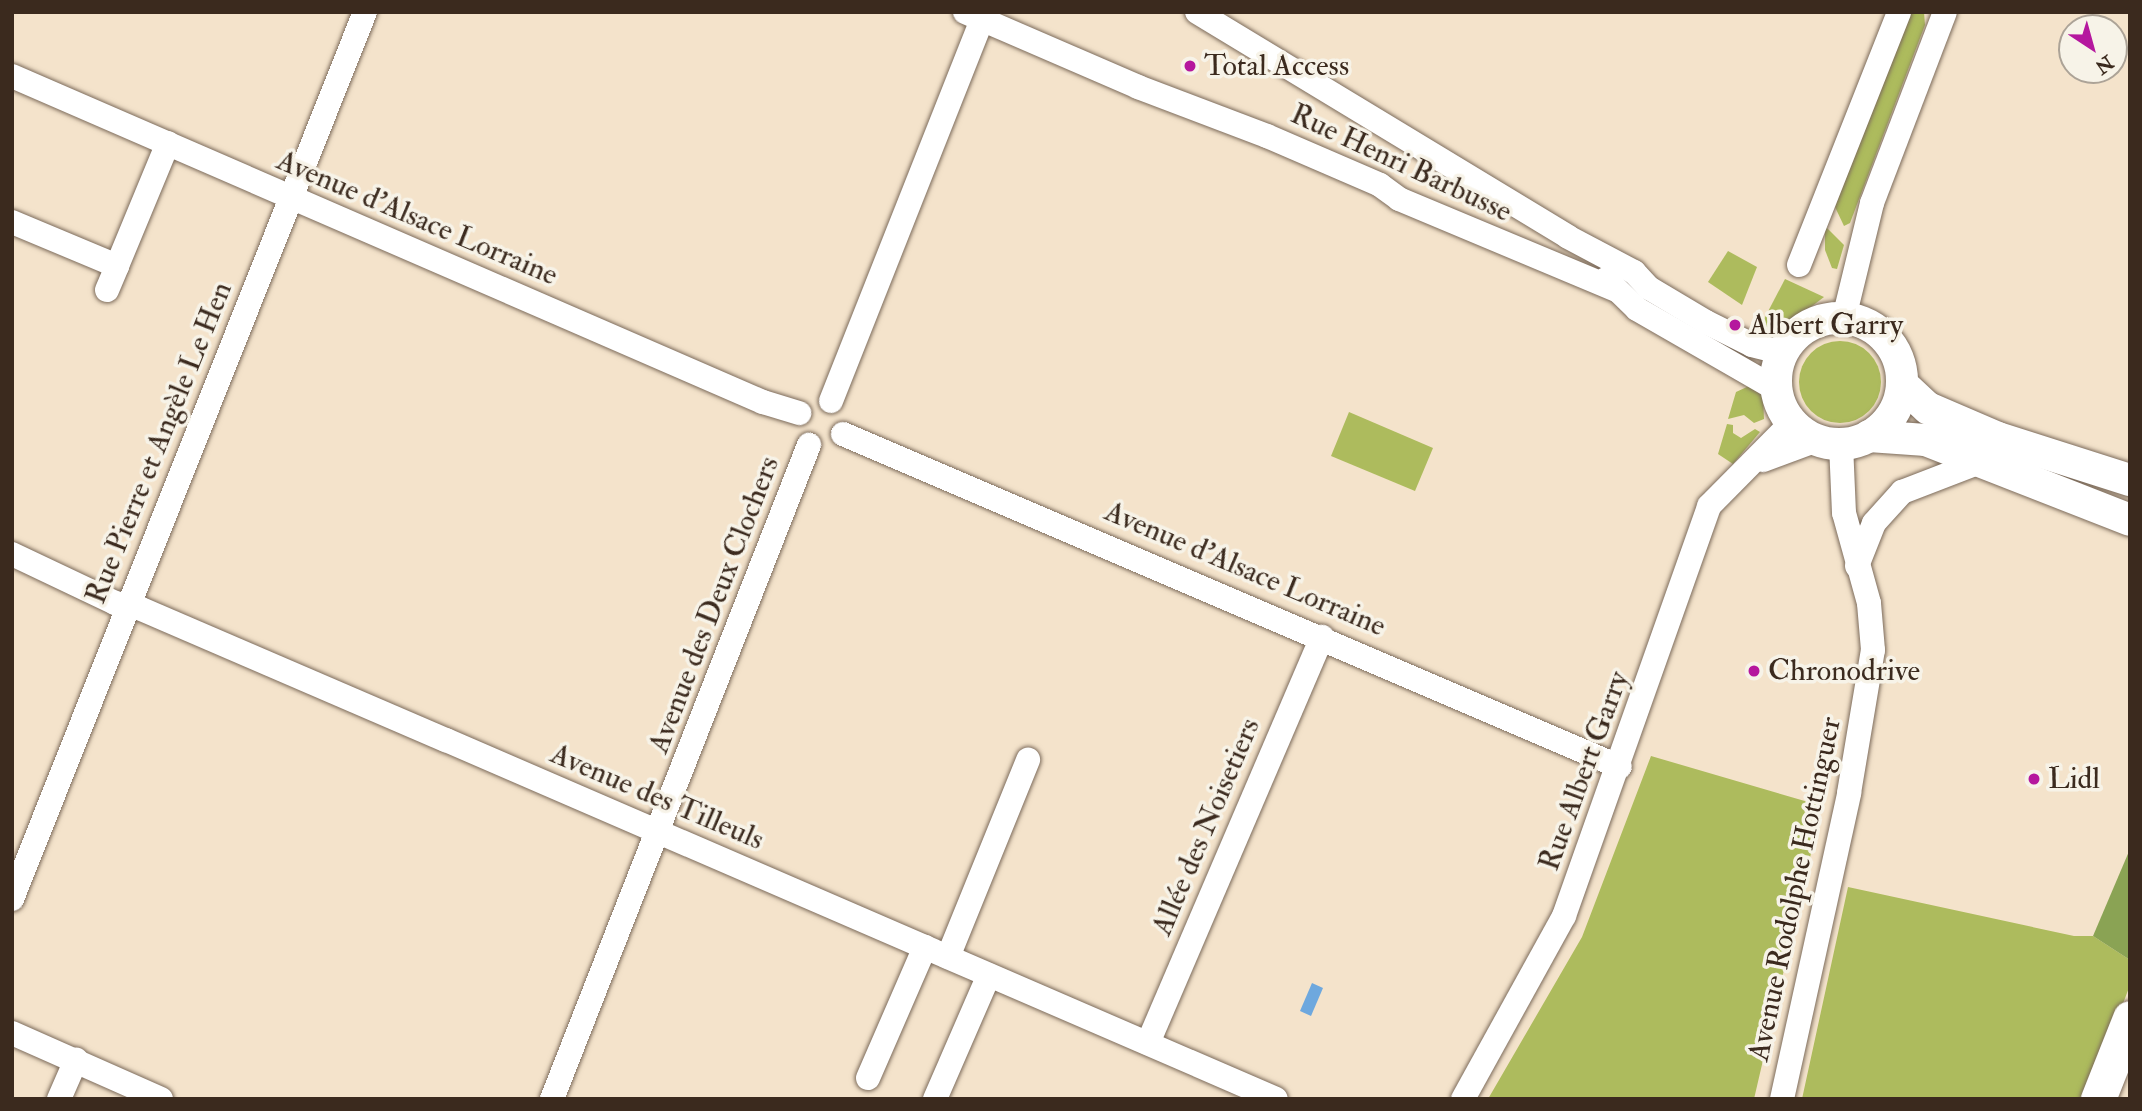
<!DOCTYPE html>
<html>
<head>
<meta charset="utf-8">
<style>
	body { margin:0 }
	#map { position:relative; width:2142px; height:1111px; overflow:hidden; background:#f4e3cb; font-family:"IM FELL Double Pica",serif }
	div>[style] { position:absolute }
	.green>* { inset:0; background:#adbb5d }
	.round { border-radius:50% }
	.forest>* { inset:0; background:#8aa354 }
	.water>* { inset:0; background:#6ea8de }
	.roads { filter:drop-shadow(0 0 2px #7c6b5b) drop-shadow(0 0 2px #7c6b5b) }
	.minor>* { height:24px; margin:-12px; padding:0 12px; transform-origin:12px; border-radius:12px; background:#fff }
	.major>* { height:32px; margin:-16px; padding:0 16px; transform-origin:16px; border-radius:16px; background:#fff }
	.major>.ring { margin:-16px; padding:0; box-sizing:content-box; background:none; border:32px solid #fff; border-radius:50% }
	.highway>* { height:35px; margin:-17.5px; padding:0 17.5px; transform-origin:17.5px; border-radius:17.5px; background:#fff }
	.dots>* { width:19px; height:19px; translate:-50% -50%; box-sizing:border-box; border:4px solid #f7f3e8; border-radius:50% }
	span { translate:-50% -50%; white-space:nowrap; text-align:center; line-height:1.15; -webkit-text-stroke:7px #f7f3e8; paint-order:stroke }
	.poi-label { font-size:30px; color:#3b2a1e }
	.left { translate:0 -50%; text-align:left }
	.street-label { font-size:30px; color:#3b2a1e }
	.frame { position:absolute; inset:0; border:14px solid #3b2a1e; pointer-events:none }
	.north { position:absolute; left:2058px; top:14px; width:70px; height:70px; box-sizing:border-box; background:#f7f3e8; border:2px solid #aca397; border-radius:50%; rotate:144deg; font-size:19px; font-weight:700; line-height:28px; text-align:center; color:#3b2a1e }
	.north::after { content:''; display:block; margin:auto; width:24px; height:32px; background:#b5179e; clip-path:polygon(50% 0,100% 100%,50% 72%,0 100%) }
</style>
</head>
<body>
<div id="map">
	<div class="green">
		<i style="clip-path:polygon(1906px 12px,1924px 12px,1925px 25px,1850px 223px,1844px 226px,1835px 207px)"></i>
		<i style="clip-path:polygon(1825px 226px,1844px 245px,1837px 269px,1832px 268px,1825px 250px)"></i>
		<i style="clip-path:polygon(1728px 251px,1757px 267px,1742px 305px,1708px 282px)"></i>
		<i style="clip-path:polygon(1785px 279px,1824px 297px,1786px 326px,1767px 330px,1762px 323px)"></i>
		<i class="round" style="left:1799px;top:341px;width:82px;height:82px"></i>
		<i style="clip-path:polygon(1749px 386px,1763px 396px,1764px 419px,1754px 423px,1744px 415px,1728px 419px,1736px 392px)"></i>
		<i style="clip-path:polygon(1349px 412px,1433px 448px,1415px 491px,1331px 456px)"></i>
		<i style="clip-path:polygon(1727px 424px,1733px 425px,1733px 433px,1741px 438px,1755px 429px,1760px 432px,1733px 464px,1718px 454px)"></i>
		<i style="clip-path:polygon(1651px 756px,1822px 806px,1754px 1099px,1488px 1099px,1582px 937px)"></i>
		<i style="clip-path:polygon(1848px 887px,2074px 936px,2093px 936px,2130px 960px,2130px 985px,2087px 1099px,1802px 1099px)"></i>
	</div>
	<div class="forest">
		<i style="clip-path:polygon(2130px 849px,2130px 960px,2093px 936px)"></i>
	</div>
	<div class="water">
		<i style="clip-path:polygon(1312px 983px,1323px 988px,1311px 1016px,1300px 1011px)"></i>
	</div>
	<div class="roads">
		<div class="minor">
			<i style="left:965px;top:12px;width:189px;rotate:23.4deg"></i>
			<i style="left:1138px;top:87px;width:138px;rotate:20.8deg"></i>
			<i style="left:1267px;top:136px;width:123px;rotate:23.4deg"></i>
			<i style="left:1380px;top:185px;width:24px;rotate:36deg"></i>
			<i style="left:1399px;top:199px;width:236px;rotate:22.7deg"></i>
			<i style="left:1197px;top:12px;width:434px;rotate:31.2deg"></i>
			<i style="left:1568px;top:237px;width:75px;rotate:27.9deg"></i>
			<i style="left:1634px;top:272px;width:22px;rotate:47deg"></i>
			<i style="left:1649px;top:288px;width:66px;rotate:30.8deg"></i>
			<i style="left:1706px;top:322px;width:51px;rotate:26.6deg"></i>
			<i style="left:1752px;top:345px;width:32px;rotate:14deg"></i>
			<i style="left:12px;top:76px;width:819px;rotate:23.47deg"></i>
			<i style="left:763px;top:402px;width:38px;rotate:17deg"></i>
			<i style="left:12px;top:222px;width:114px;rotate:22.7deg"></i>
			<i style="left:117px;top:266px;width:133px;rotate:-67.5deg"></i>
			<i style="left:1799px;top:265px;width:272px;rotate:-68.4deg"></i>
			<i style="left:1606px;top:279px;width:43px;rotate:44.1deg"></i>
			<i style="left:1637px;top:309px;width:160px;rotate:29.9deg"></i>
			<i style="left:107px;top:290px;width:26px;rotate:-67deg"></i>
			<i style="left:1844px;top:318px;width:118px;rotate:-76.3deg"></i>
			<i style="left:1872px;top:203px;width:204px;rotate:-69.1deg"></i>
			<i style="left:831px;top:401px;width:418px;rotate:-68.4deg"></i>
			<i style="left:843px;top:434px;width:845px;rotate:23.2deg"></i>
			<i style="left:1763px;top:460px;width:58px;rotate:-20.3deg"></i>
			<i style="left:12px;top:554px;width:114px;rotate:25.4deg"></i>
			<i style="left:115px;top:603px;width:25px;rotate:12deg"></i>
			<i style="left:139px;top:608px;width:334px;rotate:23.3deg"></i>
			<i style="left:446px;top:740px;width:904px;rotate:23.39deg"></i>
			<i style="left:1857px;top:566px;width:46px;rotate:-68.4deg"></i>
			<i style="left:1874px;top:523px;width:42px;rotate:-47.9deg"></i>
			<i style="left:1902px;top:492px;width:80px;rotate:-21.1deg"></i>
			<i style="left:12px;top:899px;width:955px;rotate:-68.3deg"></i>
			<i style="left:948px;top:957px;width:213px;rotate:-67.9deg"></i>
			<i style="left:12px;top:1033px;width:163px;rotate:23.9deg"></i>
			<i style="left:1148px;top:1043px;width:442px;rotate:-66.8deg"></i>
			<i style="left:868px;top:1078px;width:143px;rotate:-66.5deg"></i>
			<i style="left:59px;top:1099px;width:43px;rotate:-66.4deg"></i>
			<i style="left:552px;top:1099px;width:703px;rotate:-68.55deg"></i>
			<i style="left:935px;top:1099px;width:135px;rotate:-66.5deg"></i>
			<i style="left:1463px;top:1099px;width:209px;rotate:-61.1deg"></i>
			<i style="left:1564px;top:916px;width:435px;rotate:-70.5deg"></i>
			<i style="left:1709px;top:506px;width:118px;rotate:-45.3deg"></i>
			<i style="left:1782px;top:1099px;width:313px;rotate:-77.6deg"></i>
			<i style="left:1849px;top:793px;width:145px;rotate:-80.5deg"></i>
			<i style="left:1873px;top:650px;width:47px;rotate:-94.9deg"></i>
			<i style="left:1869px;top:603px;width:93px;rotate:-105.5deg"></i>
			<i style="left:1844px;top:513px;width:69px;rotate:-92.5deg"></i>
		</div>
		<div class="major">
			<i class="ring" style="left:1776px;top:318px;width:94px;height:94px"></i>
			<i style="left:1904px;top:386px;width:33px;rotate:43deg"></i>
			<i style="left:1928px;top:408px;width:76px;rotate:23.2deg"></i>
			<i style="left:1998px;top:438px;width:139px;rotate:17.7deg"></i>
			<i style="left:1869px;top:436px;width:57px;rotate:4deg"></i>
			<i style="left:1926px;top:440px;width:219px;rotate:21.4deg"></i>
		</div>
		<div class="highway">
			<i style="left:2098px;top:1099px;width:87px;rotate:-68.4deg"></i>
		</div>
	</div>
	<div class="dots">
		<i style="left:1190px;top:66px;background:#b5179e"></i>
		<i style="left:1735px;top:325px;background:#b5179e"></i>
		<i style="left:1754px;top:671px;background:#b5179e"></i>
		<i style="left:2034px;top:779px;background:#b5179e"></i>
	</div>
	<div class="poi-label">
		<span class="left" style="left:1204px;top:66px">Total Access</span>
		<span class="left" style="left:1749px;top:325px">Albert Garry</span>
		<span class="left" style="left:1768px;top:671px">Chronodrive</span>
		<span class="left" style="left:2048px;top:779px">Lidl</span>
	</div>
	<div class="street-label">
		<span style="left:1401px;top:163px;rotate:25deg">Rue Henri Barbusse</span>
		<span style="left:417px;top:218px;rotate:23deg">Avenue d'Alsace Lorraine</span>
		<span style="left:159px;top:443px;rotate:-68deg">Rue Pierre et Angèle Le Hen</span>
		<span style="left:1245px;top:569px;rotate:23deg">Avenue d'Alsace Lorraine</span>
		<span style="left:714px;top:605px;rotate:-69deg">Avenue des Deux Clochers</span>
		<span style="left:1584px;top:771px;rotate:-70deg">Rue Albert Garry</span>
		<span style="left:657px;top:797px;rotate:23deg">Avenue des Tilleuls</span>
		<span style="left:1206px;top:827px;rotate:-67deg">Allée des Noisetiers</span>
		<span style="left:1795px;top:889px;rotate:-78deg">Avenue Rodolphe Hottinguer</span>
	</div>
	<div class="frame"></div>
	<div class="north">N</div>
</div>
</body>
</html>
